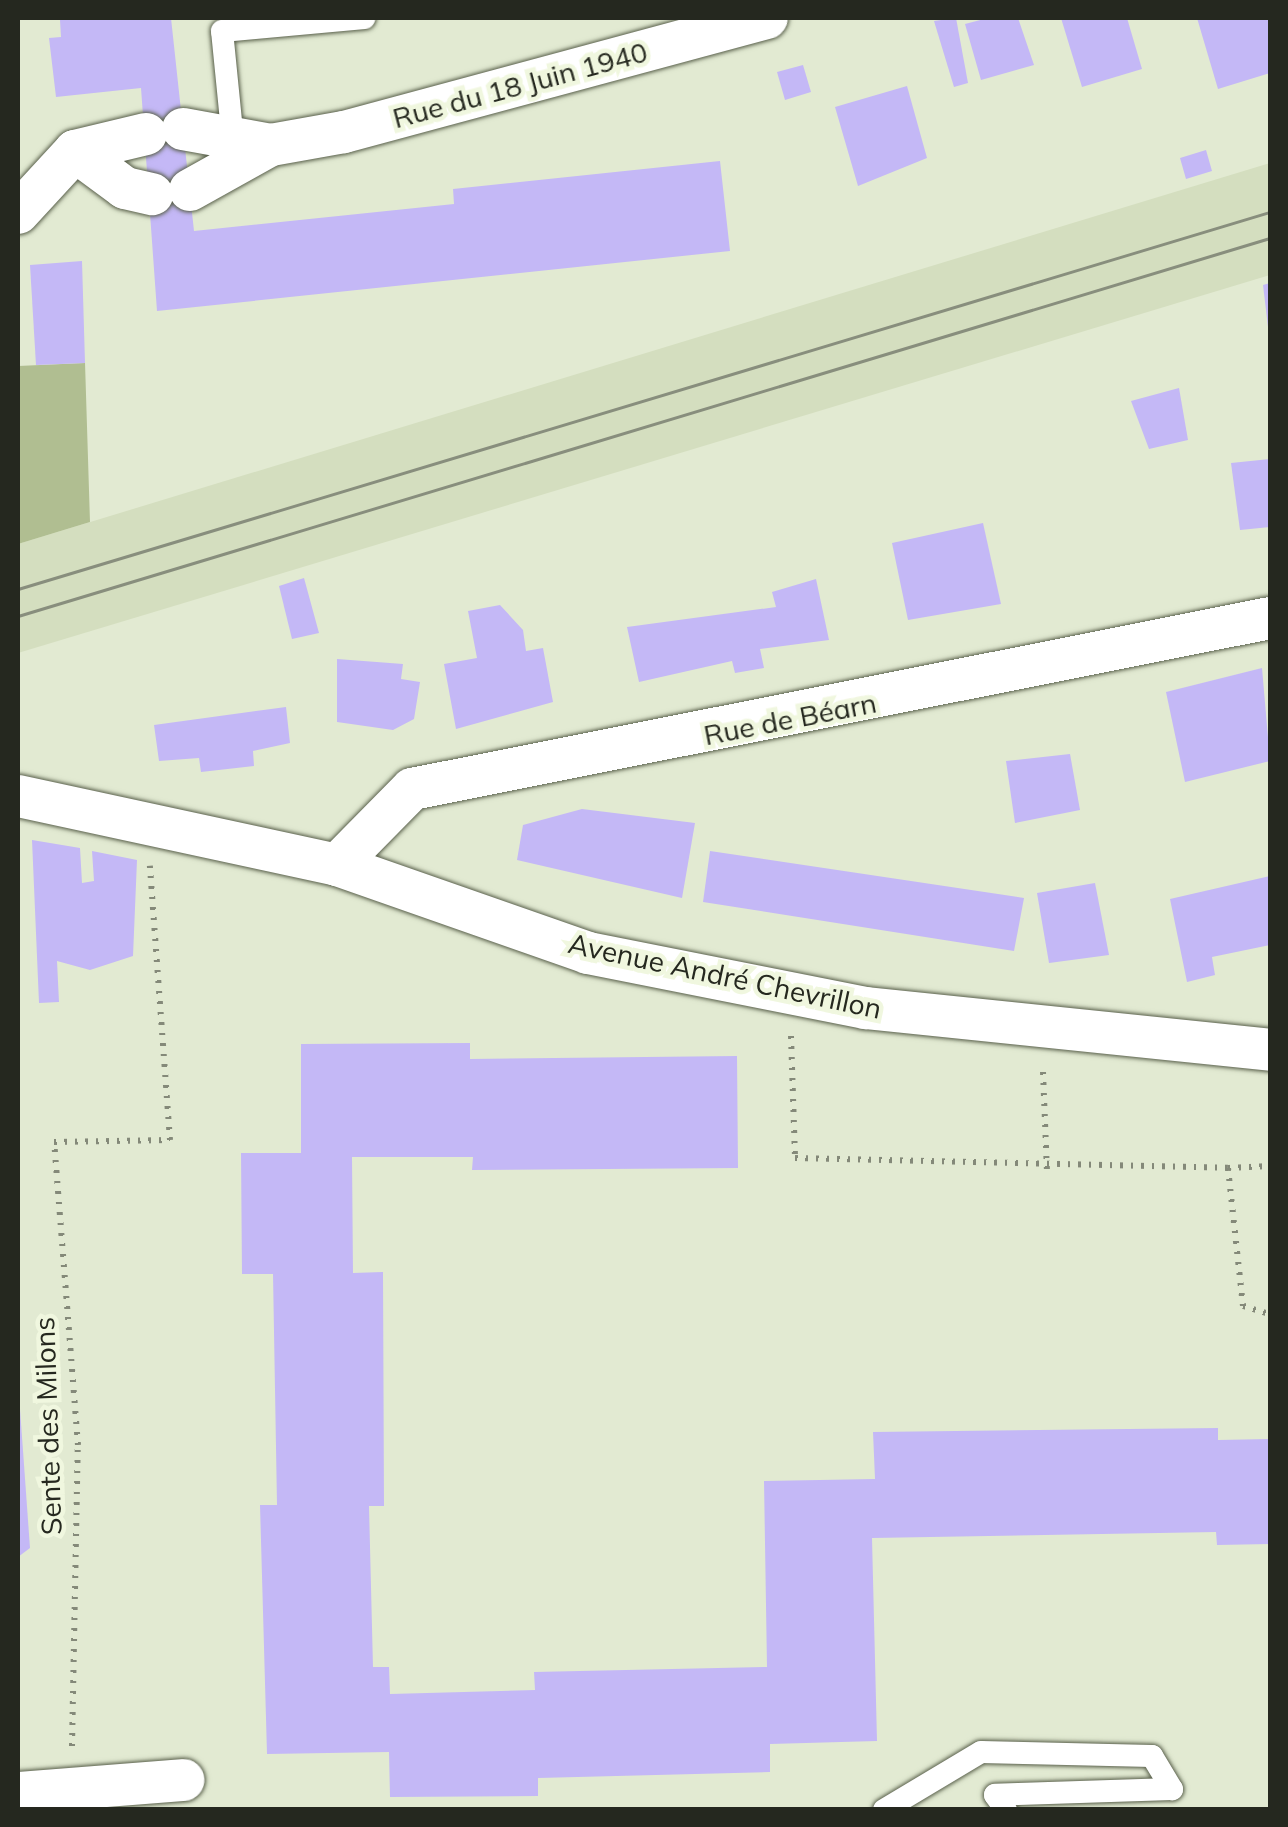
<!DOCTYPE html>
<html>
<head>
<meta charset="utf-8">
<style>
	body { margin:0 }
	#map { position:relative; width:1288px; height:1827px; overflow:hidden; background:#e2ead2; font-family:Mulish,sans-serif }
	div>[style] { position:absolute }
	.built>* { inset:0; background:#d4debf }
	.green>* { inset:0; background:#b0be91 }
	.building>* { inset:0; background:#c4b8f6 }
	.path>* { height:6px; margin-top:-3px; transform-origin:0; background:repeating-linear-gradient(90deg,#848979 0 2.5px,transparent 0 10.5px) }
	.roads { filter:drop-shadow(0 0 2px #59604b) drop-shadow(0 0 2px #59604b) }
	.service>* { height:22px; margin:-11px; padding:0 11px; transform-origin:11px; border-radius:11px; background:#fff }
	.minor>* { height:42px; margin:-21px; padding:0 21px; transform-origin:21px; border-radius:21px; background:#fff }
	.tram>* { height:2.5px; margin:-1.25px; padding:0 1.25px; transform-origin:1.25px; border-radius:1.25px; background:#888e7d }
	span { translate:-50% -50%; white-space:nowrap; text-align:center; line-height:1.15; -webkit-text-stroke:9px #f0f7df; paint-order:stroke }
	.street-label { font-size:28px; color:#25281f }
	.frame { position:absolute; inset:0; border:20px solid #25281f; pointer-events:none }
</style>
</head>
<body>
<div id="map">
	<div class="built">
		<i style="clip-path:polygon(1270px 163px,1270px 275px,18px 653px,18px 544px)"></i>
	</div>
	<div class="green">
		<i style="clip-path:polygon(85px 363px,90px 522px,18px 544px,18px 366px)"></i>
	</div>
	<div class="building">
		<i style="clip-path:polygon(47px 18px,171px 18px,194px 231px,454px 204px,453px 189px,720px 161px,730px 251px,157px 311px,141px 88px,56px 97px,49px 38px,61px 37px,60px 20px)"></i>
		<i style="clip-path:polygon(956px 18px,968px 83px,954px 87px,934px 21px)"></i>
		<i style="clip-path:polygon(988px 18px,1018px 18px,1034px 65px,981px 80px,965px 24px)"></i>
		<i style="clip-path:polygon(1061px 18px,1127px 18px,1142px 69px,1082px 87px)"></i>
		<i style="clip-path:polygon(1197px 18px,1270px 18px,1270px 73px,1218px 89px)"></i>
		<i style="clip-path:polygon(803px 65px,811px 92px,785px 100px,777px 72px)"></i>
		<i style="clip-path:polygon(907px 86px,927px 158px,858px 186px,835px 107px)"></i>
		<i style="clip-path:polygon(1206px 150px,1212px 171px,1186px 179px,1180px 158px)"></i>
		<i style="clip-path:polygon(82px 261px,85px 363px,36px 365px,30px 265px)"></i>
		<i style="clip-path:polygon(1270px 283px,1270px 327px,1268px 327px,1263px 285px)"></i>
		<i style="clip-path:polygon(1179px 388px,1188px 440px,1149px 449px,1131px 401px)"></i>
		<i style="clip-path:polygon(1270px 459px,1270px 527px,1240px 530px,1231px 463px)"></i>
		<i style="clip-path:polygon(983px 523px,1001px 604px,908px 620px,892px 543px)"></i>
		<i style="clip-path:polygon(304px 578px,319px 633px,292px 639px,279px 586px)"></i>
		<i style="clip-path:polygon(816px 579px,829px 640px,760px 649px,764px 668px,735px 673px,732px 661px,639px 682px,627px 627px,776px 607px,772px 592px)"></i>
		<i style="clip-path:polygon(500px 605px,523px 630px,526px 651px,543px 648px,553px 702px,456px 729px,444px 664px,477px 658px,468px 611px)"></i>
		<i style="clip-path:polygon(337px 659px,403px 664px,401px 679px,420px 682px,414px 719px,393px 730px,337px 722px)"></i>
		<i style="clip-path:polygon(1262px 668px,1270px 761px,1185px 782px,1166px 692px)"></i>
		<i style="clip-path:polygon(286px 707px,290px 743px,253px 751px,254px 766px,201px 772px,199px 758px,159px 761px,154px 725px)"></i>
		<i style="clip-path:polygon(1070px 754px,1080px 810px,1015px 823px,1006px 761px)"></i>
		<i style="clip-path:polygon(582px 809px,695px 823px,682px 898px,517px 860px,523px 825px)"></i>
		<i style="clip-path:polygon(32px 840px,80px 848px,82px 883px,94px 881px,92px 851px,137px 860px,133px 956px,90px 970px,57px 961px,59px 1002px,39px 1003px)"></i>
		<i style="clip-path:polygon(710px 851px,1024px 898px,1014px 951px,703px 902px)"></i>
		<i style="clip-path:polygon(1270px 876px,1270px 945px,1212px 957px,1215px 975px,1187px 982px,1170px 899px)"></i>
		<i style="clip-path:polygon(1095px 883px,1109px 955px,1049px 963px,1037px 893px)"></i>
		<i style="clip-path:polygon(470px 1043px,470px 1059px,737px 1056px,738px 1168px,472px 1170px,473px 1157px,352px 1157px,353px 1273px,383px 1272px,384px 1506px,369px 1506px,373px 1667px,389px 1667px,390px 1694px,535px 1690px,534px 1672px,767px 1667px,764px 1481px,875px 1479px,873px 1432px,1218px 1428px,1218px 1440px,1270px 1439px,1270px 1544px,1217px 1545px,1216px 1532px,872px 1538px,877px 1741px,770px 1744px,770px 1772px,538px 1778px,538px 1796px,390px 1797px,389px 1752px,267px 1754px,260px 1505px,277px 1505px,273px 1274px,242px 1274px,241px 1153px,301px 1153px,301px 1044px)"></i>
		<i style="clip-path:polygon(20px 1409px,30px 1548px,18px 1557px,18px 1409px)"></i>
	</div>
	<div class="path">
		<i style="left:791px;top:1036px;width:122px;rotate:88.1deg"></i>
		<i style="left:795px;top:1158px;width:433px;rotate:1.3deg"></i>
		<i style="left:1228px;top:1168px;width:139px;rotate:83.8deg"></i>
		<i style="left:1243px;top:1306px;width:28px;rotate:17deg"></i>
		<i style="left:1043px;top:1072px;width:98px;rotate:87.7deg"></i>
		<i style="left:1228px;top:1168px;width:42px;rotate:-2.7deg"></i>
		<i style="left:72px;top:1746px;width:301px;rotate:-88.9deg"></i>
		<i style="left:78px;top:1445px;width:304px;rotate:-94.5deg"></i>
		<i style="left:54px;top:1142px;width:116px;rotate:-1deg"></i>
		<i style="left:170px;top:1140px;width:275px;rotate:-94.2deg"></i>
	</div>
	<div class="roads">
		<div class="service">
			<i style="left:232px;top:131px;width:100px;rotate:-95.7deg"></i>
			<i style="left:222px;top:31px;width:143px;rotate:-5.2deg"></i>
			<i style="left:884px;top:1810px;width:113px;rotate:-30.9deg"></i>
			<i style="left:981px;top:1752px;width:171px;rotate:1.3deg"></i>
			<i style="left:1152px;top:1756px;width:39px;rotate:59deg"></i>
			<i style="left:1172px;top:1789px;width:177px;rotate:178.1deg"></i>
			<i style="left:995px;top:1795px;width:19px;rotate:54deg"></i>
		</div>
		<div class="minor">
			<i style="left:183px;top:129px;width:89px;rotate:10.3deg"></i>
			<i style="left:271px;top:145px;width:74px;rotate:-10.1deg"></i>
			<i style="left:344px;top:132px;width:438px;rotate:-15.1deg"></i>
			<i style="left:75px;top:151px;width:62px;rotate:36.5deg"></i>
			<i style="left:125px;top:188px;width:28px;rotate:13deg"></i>
			<i style="left:190px;top:190px;width:93px;rotate:-29.1deg"></i>
			<i style="left:18px;top:213px;width:84px;rotate:-47.4deg"></i>
			<i style="left:75px;top:151px;width:73px;rotate:-13.5deg"></i>
			<i style="left:18px;top:796px;width:326px;rotate:12.2deg"></i>
			<i style="left:337px;top:865px;width:266px;rotate:19.3deg"></i>
			<i style="left:588px;top:953px;width:283px;rotate:11.2deg"></i>
			<i style="left:866px;top:1008px;width:406px;rotate:5.9deg"></i>
			<i style="left:337px;top:865px;width:107px;rotate:-45.4deg"></i>
			<i style="left:412px;top:789px;width:875px;rotate:-11.27deg"></i>
			<i style="left:18px;top:1793px;width:166px;rotate:-4.5deg"></i>
		</div>
	</div>
	<div class="tram">
		<i style="left:18px;top:589px;width:1308px;rotate:-16.76deg"></i>
		<i style="left:18px;top:616px;width:1308px;rotate:-16.8deg"></i>
	</div>
	<div class="street-label">
		<span style="left:520px;top:85px;rotate:-15deg">Rue du 18 Juin 1940</span>
		<span style="left:790px;top:719px;rotate:-11deg">Rue de Béarn</span>
		<span style="left:725px;top:976px;rotate:12deg">Avenue André Chevrillon</span>
		<span style="left:48px;top:1426px;rotate:-92deg">Sente des Milons</span>
	</div>
	<div class="frame"></div>
</div>
</body>
</html>
